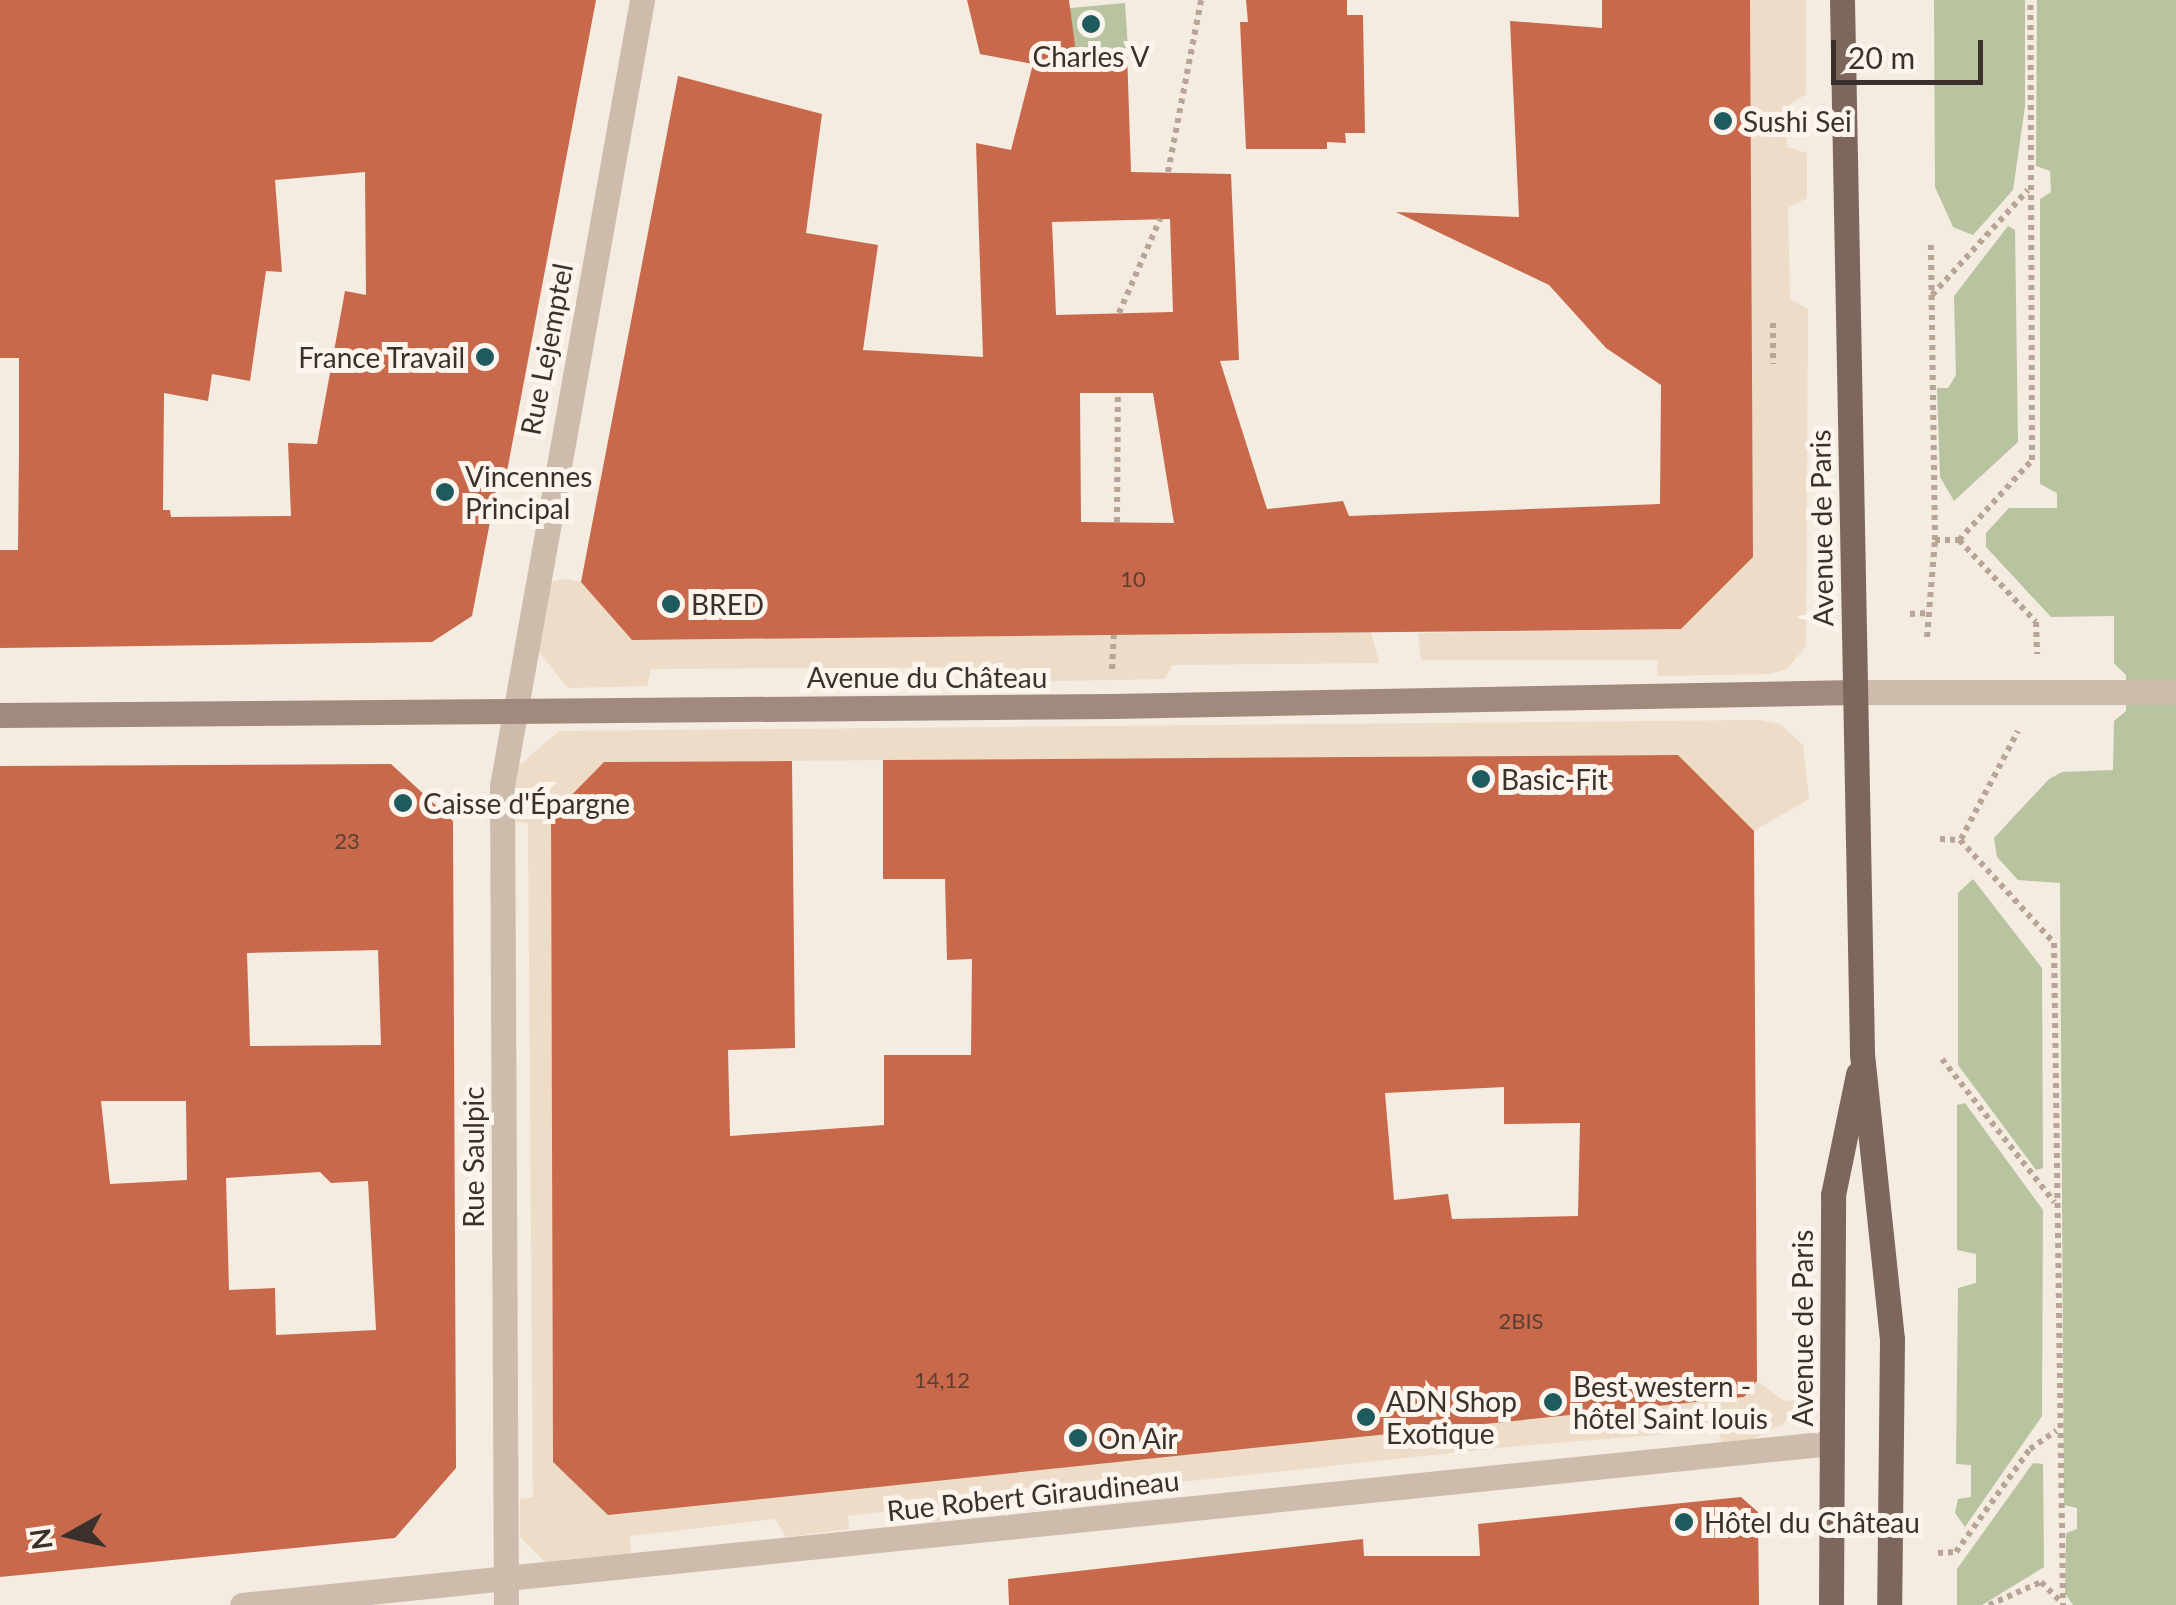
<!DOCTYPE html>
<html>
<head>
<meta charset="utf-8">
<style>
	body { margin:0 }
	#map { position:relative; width:2176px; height:1605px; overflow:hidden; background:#f4ebe1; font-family:Lato,sans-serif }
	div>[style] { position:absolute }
	.green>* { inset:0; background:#b8c4a0 }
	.plaza>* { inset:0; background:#ecdcc8 }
	.building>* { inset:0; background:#c8694b }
	.path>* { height:6px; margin-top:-3px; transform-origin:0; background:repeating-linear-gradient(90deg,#b9a596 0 5px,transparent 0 10px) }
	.lane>* { height:25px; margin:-12.5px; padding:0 12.5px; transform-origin:12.5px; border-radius:12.5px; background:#cdbbac }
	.street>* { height:25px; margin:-12.5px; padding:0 12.5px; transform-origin:12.5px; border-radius:12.5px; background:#cdbbac }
	.secondary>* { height:25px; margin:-12.5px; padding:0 12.5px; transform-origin:12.5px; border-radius:12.5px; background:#a18a7d }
	.primary>* { height:25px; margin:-12.5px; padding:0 12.5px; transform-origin:12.5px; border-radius:12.5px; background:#7d675c }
	.dots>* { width:28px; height:28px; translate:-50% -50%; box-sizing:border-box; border:5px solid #fbf5ee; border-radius:50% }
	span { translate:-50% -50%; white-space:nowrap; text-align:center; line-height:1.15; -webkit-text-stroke:10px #fbf5ee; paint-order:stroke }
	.number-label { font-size:22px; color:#5e3e33 }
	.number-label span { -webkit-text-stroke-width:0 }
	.poi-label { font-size:28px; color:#3b302b }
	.left { translate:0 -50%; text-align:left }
	.right { translate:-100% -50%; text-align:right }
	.street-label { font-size:28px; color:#3b302b }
	.north { position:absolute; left:20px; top:1485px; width:100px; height:100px; -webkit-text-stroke:8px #fbf5ee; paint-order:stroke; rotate:262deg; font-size:28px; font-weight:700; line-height:40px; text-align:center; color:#3b302b }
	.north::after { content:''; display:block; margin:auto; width:35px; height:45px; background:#3b302b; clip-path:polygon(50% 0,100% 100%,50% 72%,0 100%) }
	.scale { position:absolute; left:1831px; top:40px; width:152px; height:45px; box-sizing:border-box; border:5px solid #3b302b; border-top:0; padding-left:12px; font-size:30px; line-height:35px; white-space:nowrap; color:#3b302b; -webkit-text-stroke:8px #fbf5ee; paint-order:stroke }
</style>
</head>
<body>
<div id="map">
	<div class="green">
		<i style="clip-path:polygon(1934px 0,2025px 0,2025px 106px,2013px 190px,1973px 235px,1953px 227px,1935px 187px)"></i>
		<i style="clip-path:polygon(2037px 0,2176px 0,2176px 1605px,2073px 1605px,2065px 1593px,2066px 1533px,2077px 1529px,2077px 1508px,2064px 1505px,2060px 883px,2018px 880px,1997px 857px,1994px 838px,2049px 779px,2062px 772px,2113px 770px,2114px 721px,2126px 711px,2126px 675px,2114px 663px,2114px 616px,2051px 617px,1986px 547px,1986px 533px,2009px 508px,2057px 508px,2057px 493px,2040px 484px,2040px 199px,2051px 192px,2050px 171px,2036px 166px)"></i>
		<i style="clip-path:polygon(1125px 3px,1128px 48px,1067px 51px,1060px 9px)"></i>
		<i style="clip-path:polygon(2008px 226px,2015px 230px,2018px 442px,1954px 501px,1940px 477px,1937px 388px,1948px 388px,1956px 375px,1954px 296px)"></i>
		<i style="clip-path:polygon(1973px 879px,2042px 968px,2043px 1168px,2036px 1170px,1958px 1065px,1958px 893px)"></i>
		<i style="clip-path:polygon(1965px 1103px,2043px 1210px,2042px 1416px,1965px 1527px,1955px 1513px,1958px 1499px,1971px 1497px,1971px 1465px,1956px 1464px,1958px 1288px,1976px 1283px,1976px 1254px,1957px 1250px,1957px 1105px)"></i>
		<i style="clip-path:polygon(2033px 1463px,2043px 1464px,2044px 1567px,1982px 1605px,1957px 1605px,1957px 1569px)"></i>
	</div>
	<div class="plaza">
		<i style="clip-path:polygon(1750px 0,1806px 0,1806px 94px,1786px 107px,1787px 147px,1807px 153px,1807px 198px,1788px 208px,1790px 299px,1808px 309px,1806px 646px,1787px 669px,1769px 674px,1658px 676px,1657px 660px,1421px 660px,1418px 633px,1681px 629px,1753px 557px)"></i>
		<i style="clip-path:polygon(566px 579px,581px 582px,632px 640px,1371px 632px,1379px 663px,1172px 665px,1165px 679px,1001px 682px,1000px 667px,651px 669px,647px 686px,568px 688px,538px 651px,549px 582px)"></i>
		<i style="clip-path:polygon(1760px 720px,1780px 724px,1803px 745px,1809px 799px,1754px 831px,1678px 755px,604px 762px,551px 817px,553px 1462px,608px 1514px,1411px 1431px,1757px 1381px,1784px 1401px,1799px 1400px,1783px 1424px,1753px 1439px,1722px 1443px,1718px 1430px,1517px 1446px,974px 1504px,974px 1517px,923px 1523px,920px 1507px,848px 1516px,849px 1529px,786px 1537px,775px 1519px,630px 1536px,631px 1553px,545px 1562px,520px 1537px,520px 1499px,533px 1497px,528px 823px,516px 822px,515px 769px,559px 731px)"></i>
	</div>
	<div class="building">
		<i style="clip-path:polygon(evenodd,0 0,596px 0,505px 482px,498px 480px,472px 616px,432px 642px,0 648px,0 550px,18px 550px,19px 451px,19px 358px,0 358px,0 0,365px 172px,366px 295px,345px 291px,317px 444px,288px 443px,291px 516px,171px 517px,170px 510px,163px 510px,164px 393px,208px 401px,212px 374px,250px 381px,266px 271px,282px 272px,275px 180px,365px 172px)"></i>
		<i style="clip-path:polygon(evenodd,967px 0,1069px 0,1076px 53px,1127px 51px,1131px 172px,1231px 174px,1239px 360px,1220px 361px,1267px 509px,1343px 501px,1349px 516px,1660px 504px,1661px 385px,1606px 348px,1549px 285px,1396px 212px,1519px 217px,1510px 21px,1602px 28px,1602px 0,1750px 0,1753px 557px,1681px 629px,632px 640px,581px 582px,678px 76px,822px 114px,806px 233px,878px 245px,863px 350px,983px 357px,976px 143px,1011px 150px,1033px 64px,980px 54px,967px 0,1170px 219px,1173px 312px,1056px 315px,1052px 222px,1170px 219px,967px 0,1080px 393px,1153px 393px,1174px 523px,1081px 522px,1080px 393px)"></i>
		<i style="clip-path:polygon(1246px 0,1347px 0,1347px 15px,1363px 15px,1365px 133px,1345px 133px,1346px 143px,1327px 142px,1327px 149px,1246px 149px,1240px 22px,1248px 22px)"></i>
		<i style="clip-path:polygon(evenodd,1678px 755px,1754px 831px,1757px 1381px,1744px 1397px,608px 1515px,553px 1462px,551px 816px,604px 762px,792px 761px,795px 1048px,728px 1050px,730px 1136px,884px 1125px,884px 1055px,971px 1055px,972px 959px,947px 960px,945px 879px,883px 879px,883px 760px,1678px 755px,1504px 1087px,1504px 1124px,1580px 1123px,1578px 1216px,1452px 1219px,1448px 1194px,1394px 1200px,1385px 1093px,1504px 1087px)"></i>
		<i style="clip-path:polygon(evenodd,391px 764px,453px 821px,456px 1468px,395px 1538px,0 1577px,0 766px,391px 764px,378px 950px,381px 1045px,250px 1046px,247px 953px,378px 950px,391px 764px,101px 1101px,186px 1101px,187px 1180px,110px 1184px,101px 1101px,391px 764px,320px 1172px,331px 1183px,368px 1181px,376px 1330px,276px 1335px,275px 1288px,229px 1290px,226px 1178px,320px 1172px)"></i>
		<i style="clip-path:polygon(1741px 1497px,1758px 1512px,1759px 1605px,1009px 1605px,1008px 1579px,1363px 1539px,1364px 1556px,1480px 1556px,1478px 1524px)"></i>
	</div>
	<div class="path">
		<i style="left:1168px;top:172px;width:175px;rotate:-79.1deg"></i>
		<i style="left:1932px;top:295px;width:142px;rotate:-47.6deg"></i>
		<i style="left:1119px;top:313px;width:103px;rotate:-66.4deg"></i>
		<i style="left:1773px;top:323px;width:41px;rotate:90deg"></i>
		<i style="left:1117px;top:522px;width:129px;rotate:-89.6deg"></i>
		<i style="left:1935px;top:540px;width:24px"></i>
		<i style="left:1959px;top:540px;width:108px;rotate:-47.6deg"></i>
		<i style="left:2032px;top:460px;width:460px;rotate:-90.2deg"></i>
		<i style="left:1959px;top:540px;width:112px;rotate:46.8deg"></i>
		<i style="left:2036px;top:622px;width:32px;rotate:88deg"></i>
		<i style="left:1910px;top:614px;width:17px;rotate:-3deg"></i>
		<i style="left:1927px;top:637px;width:97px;rotate:-85.3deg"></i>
		<i style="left:1935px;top:540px;width:298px;rotate:-90.8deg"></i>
		<i style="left:1112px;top:669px;width:34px;rotate:-87deg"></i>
		<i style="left:1940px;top:839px;width:20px;rotate:3deg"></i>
		<i style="left:1960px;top:840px;width:139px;rotate:47.6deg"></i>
		<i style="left:2054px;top:943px;width:662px;rotate:89.22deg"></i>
		<i style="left:1961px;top:839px;width:122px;rotate:-62.2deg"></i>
		<i style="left:1942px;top:1059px;width:182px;rotate:51.9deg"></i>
		<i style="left:1938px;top:1553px;width:18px;rotate:-3deg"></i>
		<i style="left:1956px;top:1552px;width:127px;rotate:-54.3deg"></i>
		<i style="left:2030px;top:1449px;width:32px;rotate:-35deg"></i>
		<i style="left:1989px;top:1605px;width:57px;rotate:-23.9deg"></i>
		<i style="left:2041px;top:1582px;width:25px;rotate:45deg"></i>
	</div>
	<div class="lane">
		<i style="left:1854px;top:692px;width:322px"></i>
	</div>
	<div class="street">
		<i style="left:242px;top:1605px;width:1597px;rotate:-5.82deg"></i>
		<i style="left:506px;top:1605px;width:819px;rotate:-90.28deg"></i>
		<i style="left:502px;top:786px;width:798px;rotate:-79.9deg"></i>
	</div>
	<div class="secondary">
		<i style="left:0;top:715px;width:1112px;rotate:-0.46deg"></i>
		<i style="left:1112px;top:706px;width:742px;rotate:-1.08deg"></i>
	</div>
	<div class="primary">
		<i style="left:1842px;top:0;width:1054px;rotate:88.91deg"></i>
		<i style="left:1862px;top:1054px;width:287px;rotate:84deg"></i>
		<i style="left:1892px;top:1339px;width:266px;rotate:90.6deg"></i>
		<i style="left:1831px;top:1605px;width:410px;rotate:-89.7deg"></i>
		<i style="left:1833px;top:1195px;width:124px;rotate:-78.3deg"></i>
	</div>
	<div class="dots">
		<i style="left:1091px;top:24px;background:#1f5a5e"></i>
		<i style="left:1723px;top:121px;background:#1f5a5e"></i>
		<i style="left:485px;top:357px;background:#1f5a5e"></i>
		<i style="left:445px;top:492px;background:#1f5a5e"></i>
		<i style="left:671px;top:604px;background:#1f5a5e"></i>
		<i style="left:1481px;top:779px;background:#1f5a5e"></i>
		<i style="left:403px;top:803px;background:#1f5a5e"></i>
		<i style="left:1553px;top:1402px;background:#1f5a5e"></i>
		<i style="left:1366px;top:1417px;background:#1f5a5e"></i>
		<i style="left:1078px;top:1438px;background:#1f5a5e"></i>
		<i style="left:1684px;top:1522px;background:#1f5a5e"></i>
	</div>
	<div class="number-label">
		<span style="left:1133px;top:579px">10</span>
		<span style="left:347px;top:841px">23</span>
		<span style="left:1521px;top:1321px">2BIS</span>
		<span style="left:942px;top:1380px">14,12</span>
	</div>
	<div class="poi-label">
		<span style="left:1091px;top:56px">Charles V</span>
		<span class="left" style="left:1743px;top:121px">Sushi Sei</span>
		<span class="right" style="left:465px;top:357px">France Travail</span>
		<span class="left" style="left:465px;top:492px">Vincennes<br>Principal</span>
		<span class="left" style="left:691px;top:604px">BRED</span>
		<span class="left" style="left:1501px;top:779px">Basic-Fit</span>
		<span class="left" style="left:423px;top:803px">Caisse d'Épargne</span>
		<span class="left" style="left:1573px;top:1402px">Best western -<br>hôtel Saint louis</span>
		<span class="left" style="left:1386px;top:1417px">ADN Shop<br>Exotique</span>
		<span class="left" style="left:1098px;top:1438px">On Air</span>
		<span class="left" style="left:1704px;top:1522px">Hôtel du Château</span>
	</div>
	<div class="street-label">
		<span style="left:546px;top:349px;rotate:-79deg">Rue Lejemptel</span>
		<span style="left:1821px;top:528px;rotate:-91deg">Avenue de Paris</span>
		<span style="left:927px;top:677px">Avenue du Château</span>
		<span style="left:473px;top:1157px;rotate:-90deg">Rue Saulpic</span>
		<span style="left:1802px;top:1328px;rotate:-90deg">Avenue de Paris</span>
		<span style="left:1033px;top:1495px;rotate:-6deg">Rue Robert Giraudineau</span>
	</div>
	<div class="north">N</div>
	<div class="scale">20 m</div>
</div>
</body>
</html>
